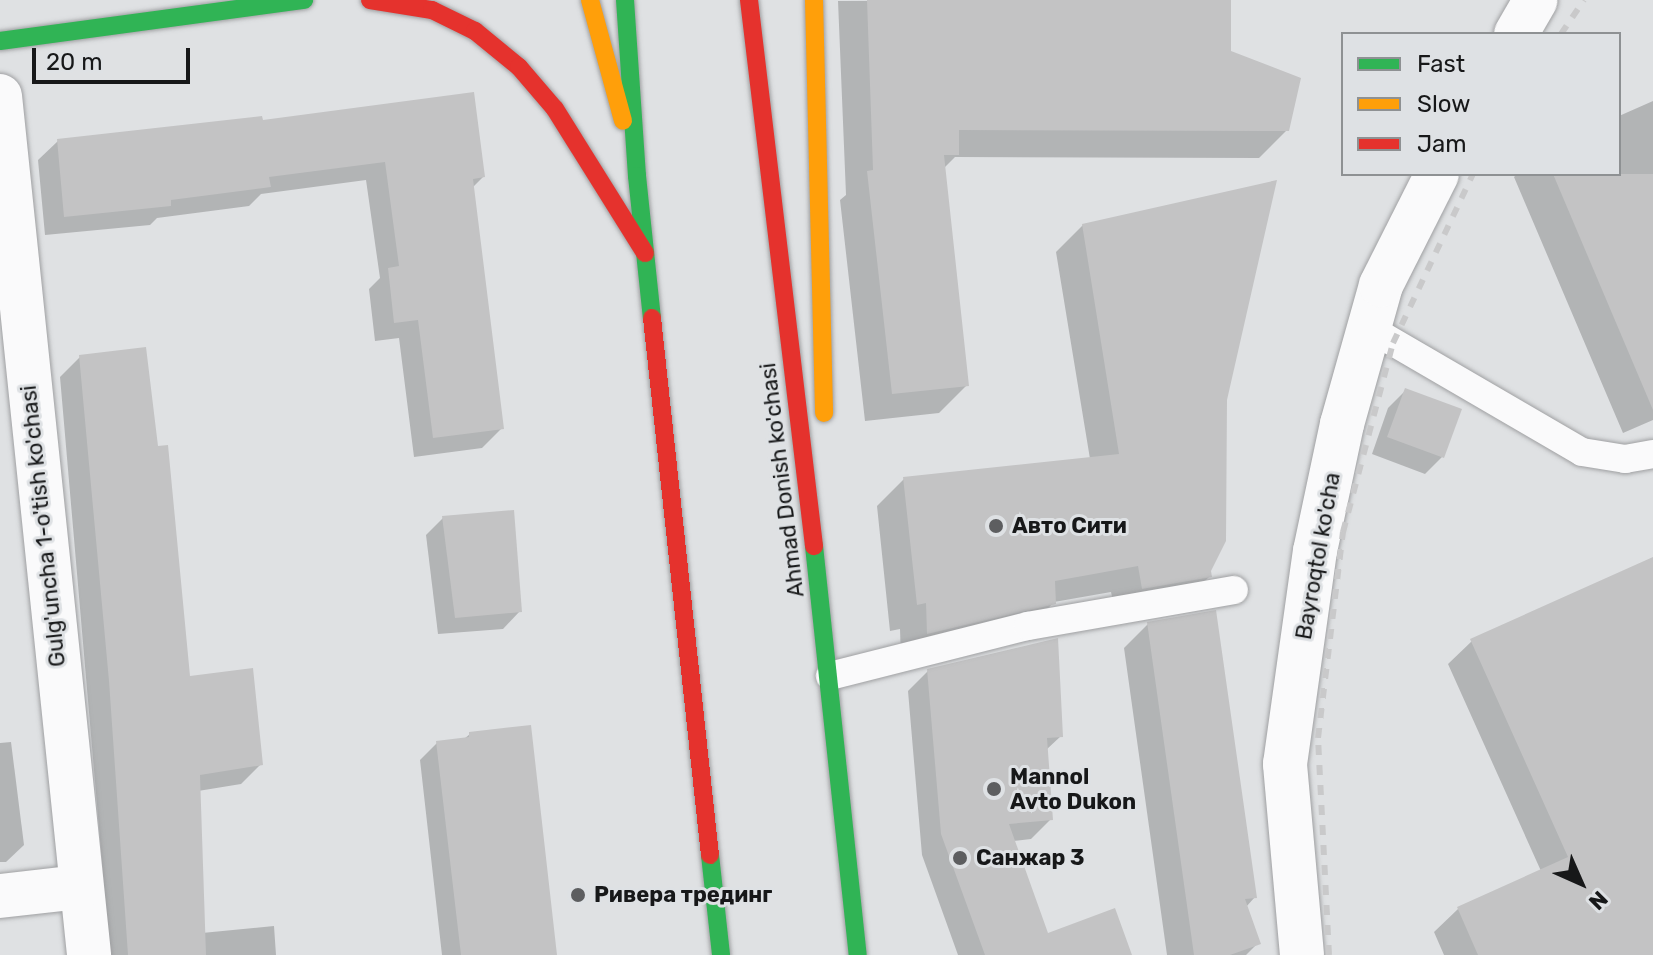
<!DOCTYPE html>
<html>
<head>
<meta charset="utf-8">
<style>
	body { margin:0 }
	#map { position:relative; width:1653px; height:955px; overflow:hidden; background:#dfe1e3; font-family:Rubik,sans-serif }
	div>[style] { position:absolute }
	.shadow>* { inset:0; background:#0003 }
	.building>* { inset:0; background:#c3c3c4 }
	.roads { filter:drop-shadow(0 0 2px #9fa0a2) drop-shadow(0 0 2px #9fa0a2) }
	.lane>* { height:28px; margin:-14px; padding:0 14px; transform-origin:14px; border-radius:14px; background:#fafafb }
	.street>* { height:44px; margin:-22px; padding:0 22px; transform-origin:22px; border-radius:22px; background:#fafafb }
	.fast>* { height:18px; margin:-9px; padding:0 9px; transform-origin:9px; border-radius:9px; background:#30b455 }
	.slow>* { height:18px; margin:-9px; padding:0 9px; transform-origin:9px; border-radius:9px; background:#ff9f0a }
	.jam>* { height:18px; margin:-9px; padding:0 9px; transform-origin:9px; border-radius:9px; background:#e5322d }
	.rail>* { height:6px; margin-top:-3px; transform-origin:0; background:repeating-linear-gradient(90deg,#c9c9ca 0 10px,transparent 0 20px) }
	.dots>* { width:22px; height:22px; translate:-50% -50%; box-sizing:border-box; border:4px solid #dee1e4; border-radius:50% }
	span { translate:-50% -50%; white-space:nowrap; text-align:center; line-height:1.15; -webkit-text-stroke:6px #dee1e4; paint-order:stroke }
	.street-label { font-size:22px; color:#171819 }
	.poi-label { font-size:22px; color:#171819; font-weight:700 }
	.left { translate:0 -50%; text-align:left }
	.legend { position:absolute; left:1341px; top:32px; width:280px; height:144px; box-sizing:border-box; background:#dee1e4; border:2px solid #8e9193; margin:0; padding:10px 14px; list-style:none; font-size:24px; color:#171819 }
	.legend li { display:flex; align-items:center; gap:16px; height:40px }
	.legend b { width:40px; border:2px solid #8e9193 }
	.north { position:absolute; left:1541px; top:843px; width:80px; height:80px; -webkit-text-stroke:6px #dee1e4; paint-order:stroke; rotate:135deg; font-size:22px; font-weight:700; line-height:32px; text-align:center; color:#171819 }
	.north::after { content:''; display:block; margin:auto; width:28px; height:36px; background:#171819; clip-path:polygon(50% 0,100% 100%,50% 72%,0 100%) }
	.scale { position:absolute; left:32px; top:48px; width:158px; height:36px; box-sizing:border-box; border:4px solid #171819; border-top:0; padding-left:10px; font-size:24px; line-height:28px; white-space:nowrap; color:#171819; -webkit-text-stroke:6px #dee1e4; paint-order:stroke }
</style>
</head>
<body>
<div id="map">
	<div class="shadow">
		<i style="clip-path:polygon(1229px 0,1229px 53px,1287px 130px,1259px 158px,955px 157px,944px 168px,967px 385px,939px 413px,865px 421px,840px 200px,846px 195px,838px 1px)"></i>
		<i style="clip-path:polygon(1653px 101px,1653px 420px,1623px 433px,1514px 177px,1517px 174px,1619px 174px,1619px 116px)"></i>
		<i style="clip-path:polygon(261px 123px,483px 177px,472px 188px,501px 429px,482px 448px,414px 457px,399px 338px,375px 341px,369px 289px,380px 278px,366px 180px,261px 194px,249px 206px,157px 218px,150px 225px,45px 235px,38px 160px,58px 141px)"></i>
		<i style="clip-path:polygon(1083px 225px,1225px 399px,1210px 576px,1183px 603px,1116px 614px,1111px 592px,1054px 602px,1027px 630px,901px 659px,900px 629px,890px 631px,877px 506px,904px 479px,1090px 459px,1056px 252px)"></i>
		<i style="clip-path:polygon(80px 357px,189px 678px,261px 764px,241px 784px,198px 791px,202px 933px,274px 926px,276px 955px,110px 955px,60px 377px)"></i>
		<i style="clip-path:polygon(1405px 391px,1443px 456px,1425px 474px,1372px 454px,1388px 408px)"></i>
		<i style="clip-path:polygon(443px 518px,520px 611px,503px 629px,438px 634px,426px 535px)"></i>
		<i style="clip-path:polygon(1653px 559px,1653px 955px,1444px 955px,1434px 932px,1458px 909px,1541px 871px,1448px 664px,1472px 641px)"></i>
		<i style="clip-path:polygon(1148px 624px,1255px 897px,1246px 907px,1258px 943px,1246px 955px,1167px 955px,1124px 648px)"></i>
		<i style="clip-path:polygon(928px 671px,1061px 736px,1046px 750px,1051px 819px,1031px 839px,1013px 841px,1046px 936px,1130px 955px,958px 955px,922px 855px,908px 691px)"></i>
		<i style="clip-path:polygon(470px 734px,555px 955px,442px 955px,420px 760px,437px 743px,464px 739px)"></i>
		<i style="clip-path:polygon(11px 742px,24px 845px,6px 862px,0 862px,0 743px)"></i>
	</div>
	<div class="building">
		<i style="clip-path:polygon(867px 0,1231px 0,1231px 51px,1301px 78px,1289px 131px,959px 130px,959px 155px,944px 155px,969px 386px,892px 394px,867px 171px,873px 170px)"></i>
		<i style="clip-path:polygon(474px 92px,485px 177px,473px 179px,504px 429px,433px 438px,418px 320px,394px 323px,388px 268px,399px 266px,385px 162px,269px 177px,271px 187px,171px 200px,171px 206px,64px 217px,57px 139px,262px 116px,263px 120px)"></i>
		<i style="clip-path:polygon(1553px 174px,1653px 174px,1653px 410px)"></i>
		<i style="clip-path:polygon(1277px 180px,1227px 400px,1226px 541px,1211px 571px,1212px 577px,1142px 589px,1138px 566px,1055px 581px,1056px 604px,927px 634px,926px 603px,917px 605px,903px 477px,1119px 454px,1082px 224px)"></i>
		<i style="clip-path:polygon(146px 347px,158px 446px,168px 445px,190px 676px,253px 668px,263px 765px,200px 775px,206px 955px,128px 955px,109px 681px,79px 355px)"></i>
		<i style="clip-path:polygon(1405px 388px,1462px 409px,1444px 458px,1387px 437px)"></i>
		<i style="clip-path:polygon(514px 510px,522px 612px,455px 618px,442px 516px)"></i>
		<i style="clip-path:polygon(1653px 557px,1653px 955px,1478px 955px,1457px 907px,1568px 857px,1470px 639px)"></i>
		<i style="clip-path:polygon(1216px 610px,1257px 898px,1245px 899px,1261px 944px,1230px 955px,1194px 955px,1147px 622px)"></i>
		<i style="clip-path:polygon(1058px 638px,1063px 737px,1047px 738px,1053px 820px,1009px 824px,1048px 933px,1115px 908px,1132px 955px,985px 955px,941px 834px,927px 669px)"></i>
		<i style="clip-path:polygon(531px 725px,557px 955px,461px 955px,436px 741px,469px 737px,469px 732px)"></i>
	</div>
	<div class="roads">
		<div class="lane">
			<i style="left:1369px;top:328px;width:246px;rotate:30.2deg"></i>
			<i style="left:1582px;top:452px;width:44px;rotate:9.2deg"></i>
			<i style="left:1625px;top:459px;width:28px;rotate:-10deg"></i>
			<i style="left:830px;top:676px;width:204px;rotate:-14.2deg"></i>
			<i style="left:1028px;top:626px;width:209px;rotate:-9.9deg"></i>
		</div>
		<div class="street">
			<i style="left:1516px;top:34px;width:39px;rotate:-60deg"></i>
			<i style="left:0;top:96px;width:864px;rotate:84.08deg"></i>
			<i style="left:0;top:896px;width:81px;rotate:-6.4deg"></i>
			<i style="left:1302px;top:955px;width:192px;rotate:-95.1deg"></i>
			<i style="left:1285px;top:764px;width:215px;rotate:-82deg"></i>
			<i style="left:1315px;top:551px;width:130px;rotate:-78deg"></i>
			<i style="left:1342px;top:424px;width:144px;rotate:-74.3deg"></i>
			<i style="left:1381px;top:285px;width:124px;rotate:-63.2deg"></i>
		</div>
		<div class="fast">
			<i style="left:625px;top:0;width:176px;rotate:86.1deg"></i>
			<i style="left:637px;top:176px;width:143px;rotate:84deg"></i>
			<i style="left:0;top:41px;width:307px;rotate:-7.7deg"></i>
			<i style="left:814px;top:546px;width:411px;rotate:83.9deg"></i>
			<i style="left:710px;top:855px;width:101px;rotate:83.7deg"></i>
		</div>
		<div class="slow">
			<i style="left:590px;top:0;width:125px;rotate:74.7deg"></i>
			<i style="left:814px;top:0;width:413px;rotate:88.6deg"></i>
		</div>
		<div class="jam">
			<i style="left:370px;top:0;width:63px;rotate:9.2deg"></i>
			<i style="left:432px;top:10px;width:48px;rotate:26deg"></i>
			<i style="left:475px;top:31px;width:57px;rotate:39.3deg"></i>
			<i style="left:519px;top:67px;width:55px;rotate:49.4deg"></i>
			<i style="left:555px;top:109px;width:170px;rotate:58deg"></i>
			<i style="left:749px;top:0;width:550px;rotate:83.21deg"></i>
			<i style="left:652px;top:318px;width:540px;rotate:83.84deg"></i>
		</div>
	</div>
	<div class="rail">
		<i style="left:1561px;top:34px;width:41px;rotate:-55.9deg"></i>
		<i style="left:1329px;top:955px;width:217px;rotate:-92.9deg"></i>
		<i style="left:1318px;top:738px;width:208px;rotate:-83.1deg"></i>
		<i style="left:1343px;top:532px;width:196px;rotate:-75.2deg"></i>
		<i style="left:1393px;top:343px;width:187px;rotate:-64.7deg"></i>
	</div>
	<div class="dots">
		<i style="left:996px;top:526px;background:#5d5e60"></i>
		<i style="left:994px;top:789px;background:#5d5e60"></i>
		<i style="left:960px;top:858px;background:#5d5e60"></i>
		<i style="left:578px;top:895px;background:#5d5e60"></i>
	</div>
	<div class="street-label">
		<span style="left:782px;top:480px;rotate:-97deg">Ahmad Donish ko'chasi</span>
		<span style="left:43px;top:526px;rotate:-96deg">Gulg'uncha 1-o'tish ko'chasi</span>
		<span style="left:1318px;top:556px;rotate:-80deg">Bayroqtol ko'cha</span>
	</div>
	<div class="poi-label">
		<span class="left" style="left:1012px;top:526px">Авто Сити</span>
		<span class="left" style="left:1010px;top:789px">Mannol<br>Avto Dukon</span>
		<span class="left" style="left:976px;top:858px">Санжар 3</span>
		<span class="left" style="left:594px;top:895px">Ривера трединг</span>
	</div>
	<ul class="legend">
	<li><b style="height:10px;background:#30b455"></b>Fast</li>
	<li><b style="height:10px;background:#ff9f0a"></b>Slow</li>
	<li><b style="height:10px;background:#e5322d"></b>Jam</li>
	</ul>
	<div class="north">N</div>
	<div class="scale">20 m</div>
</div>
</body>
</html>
